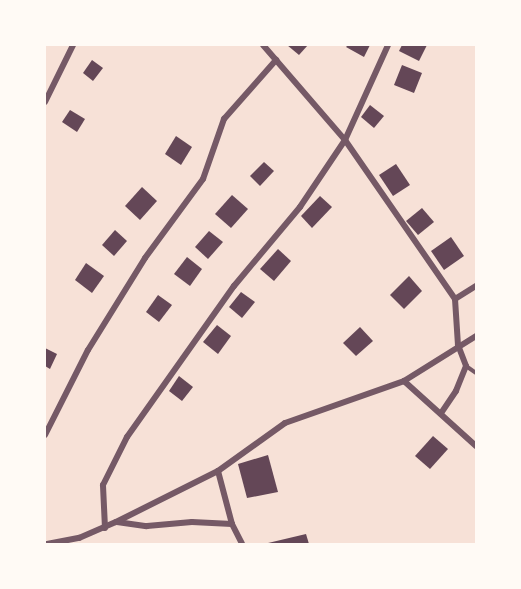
<!DOCTYPE html>
<html>
<head>
<meta charset="utf-8">
<style>
	body { margin:0 }
	#map { position:relative; width:521px; height:589px; overflow:hidden; background:#f7e1d7; font-family:"Nunito Sans",sans-serif }
	div>[style] { position:absolute }
	.building>* { inset:0; background:#644757 }
	.service>* { height:4px; margin:-2px; padding:0 2px; transform-origin:2px; border-radius:2px; background:#755966 }
	.minor>* { height:6px; margin:-3px; padding:0 3px; transform-origin:3px; border-radius:3px; background:#755966 }
	span { translate:-50% -50%; white-space:nowrap; text-align:center; line-height:1.15; -webkit-text-stroke:6px #fffaf5; paint-order:stroke }
	.frame { position:absolute; inset:0; border:46px solid #fffaf5; pointer-events:none }
</style>
</head>
<body>
<div id="map">
	<div class="building">
		<i style="clip-path:polygon(287px 45px,308px 45px,299px 55px)"></i>
		<i style="clip-path:polygon(348px 45px,370px 45px,364px 57px,346px 47px)"></i>
		<i style="clip-path:polygon(402px 45px,427px 45px,419px 61px,399px 51px)"></i>
		<i style="clip-path:polygon(92px 60px,103px 68px,93px 81px,83px 73px)"></i>
		<i style="clip-path:polygon(402px 65px,422px 73px,414px 93px,394px 85px)"></i>
		<i style="clip-path:polygon(370px 105px,384px 116px,374px 128px,361px 117px)"></i>
		<i style="clip-path:polygon(70px 110px,85px 119px,77px 132px,62px 122px)"></i>
		<i style="clip-path:polygon(176px 136px,192px 147px,181px 165px,165px 154px)"></i>
		<i style="clip-path:polygon(264px 162px,274px 171px,260px 186px,250px 176px)"></i>
		<i style="clip-path:polygon(396px 164px,410px 185px,393px 196px,379px 175px)"></i>
		<i style="clip-path:polygon(142px 187px,157px 201px,140px 220px,125px 206px)"></i>
		<i style="clip-path:polygon(232px 195px,248px 209px,231px 228px,215px 214px)"></i>
		<i style="clip-path:polygon(320px 196px,332px 207px,312px 228px,301px 216px)"></i>
		<i style="clip-path:polygon(422px 208px,434px 222px,418px 235px,406px 221px)"></i>
		<i style="clip-path:polygon(115px 230px,127px 241px,114px 256px,102px 245px)"></i>
		<i style="clip-path:polygon(209px 231px,223px 242px,208px 259px,195px 247px)"></i>
		<i style="clip-path:polygon(451px 237px,464px 256px,444px 270px,431px 251px)"></i>
		<i style="clip-path:polygon(278px 249px,291px 261px,274px 281px,260px 269px)"></i>
		<i style="clip-path:polygon(187px 257px,202px 269px,190px 286px,174px 274px)"></i>
		<i style="clip-path:polygon(86px 263px,104px 276px,92px 293px,75px 280px)"></i>
		<i style="clip-path:polygon(409px 276px,422px 291px,404px 309px,390px 295px)"></i>
		<i style="clip-path:polygon(241px 292px,255px 302px,242px 318px,229px 307px)"></i>
		<i style="clip-path:polygon(158px 295px,172px 305px,159px 322px,146px 312px)"></i>
		<i style="clip-path:polygon(217px 325px,231px 336px,218px 354px,203px 342px)"></i>
		<i style="clip-path:polygon(360px 327px,373px 341px,356px 356px,343px 343px)"></i>
		<i style="clip-path:polygon(45px 348px,57px 354px,50px 369px,45px 366px)"></i>
		<i style="clip-path:polygon(179px 376px,193px 387px,182px 401px,169px 391px)"></i>
		<i style="clip-path:polygon(433px 436px,448px 449px,430px 469px,415px 456px)"></i>
		<i style="clip-path:polygon(268px 455px,278px 492px,247px 498px,238px 464px)"></i>
		<i style="clip-path:polygon(306px 534px,309px 544px,268px 544px,268px 543px)"></i>
	</div>
	<div class="service">
		<i style="left:466px;top:366px;width:12px;rotate:35deg"></i>
	</div>
	<div class="minor">
		<i style="left:263px;top:45px;width:125px;rotate:49.2deg"></i>
		<i style="left:345px;top:140px;width:193px;rotate:55.3deg"></i>
		<i style="left:455px;top:299px;width:46px;rotate:86.3deg"></i>
		<i style="left:458px;top:345px;width:22px;rotate:69deg"></i>
		<i style="left:466px;top:366px;width:27px;rotate:112deg"></i>
		<i style="left:456px;top:391px;width:27px;rotate:124deg"></i>
		<i style="left:45px;top:102px;width:64px;rotate:-63.8deg"></i>
		<i style="left:455px;top:299px;width:25px;rotate:-32deg"></i>
		<i style="left:404px;top:381px;width:97px;rotate:42.1deg"></i>
		<i style="left:45px;top:435px;width:95px;rotate:-63.2deg"></i>
		<i style="left:88px;top:350px;width:108px;rotate:-58.2deg"></i>
		<i style="left:145px;top:258px;width:98px;rotate:-53.7deg"></i>
		<i style="left:203px;top:179px;width:64px;rotate:-70.7deg"></i>
		<i style="left:224px;top:119px;width:79px;rotate:-48.6deg"></i>
		<i style="left:218px;top:471px;width:55px;rotate:75.2deg"></i>
		<i style="left:117px;top:522px;width:30px;rotate:8deg"></i>
		<i style="left:147px;top:526px;width:45px;rotate:-5.1deg"></i>
		<i style="left:192px;top:522px;width:40px;rotate:2.9deg"></i>
		<i style="left:232px;top:524px;width:22px;rotate:63deg"></i>
		<i style="left:105px;top:528px;width:43px;rotate:-92.7deg"></i>
		<i style="left:103px;top:485px;width:54px;rotate:-63.4deg"></i>
		<i style="left:127px;top:437px;width:185px;rotate:-54.7deg"></i>
		<i style="left:234px;top:286px;width:103px;rotate:-50.1deg"></i>
		<i style="left:300px;top:207px;width:81px;rotate:-56.1deg"></i>
		<i style="left:345px;top:140px;width:104px;rotate:-65.6deg"></i>
		<i style="left:47px;top:544px;width:33px;rotate:-11deg"></i>
		<i style="left:79px;top:538px;width:40px;rotate:-23.4deg"></i>
		<i style="left:116px;top:522px;width:114px;rotate:-26.6deg"></i>
		<i style="left:218px;top:471px;width:82px;rotate:-35.6deg"></i>
		<i style="left:285px;top:423px;width:126px;rotate:-19.4deg"></i>
		<i style="left:404px;top:381px;width:85px;rotate:-32deg"></i>
	</div>
	<div class="frame"></div>
</div>
</body>
</html>
